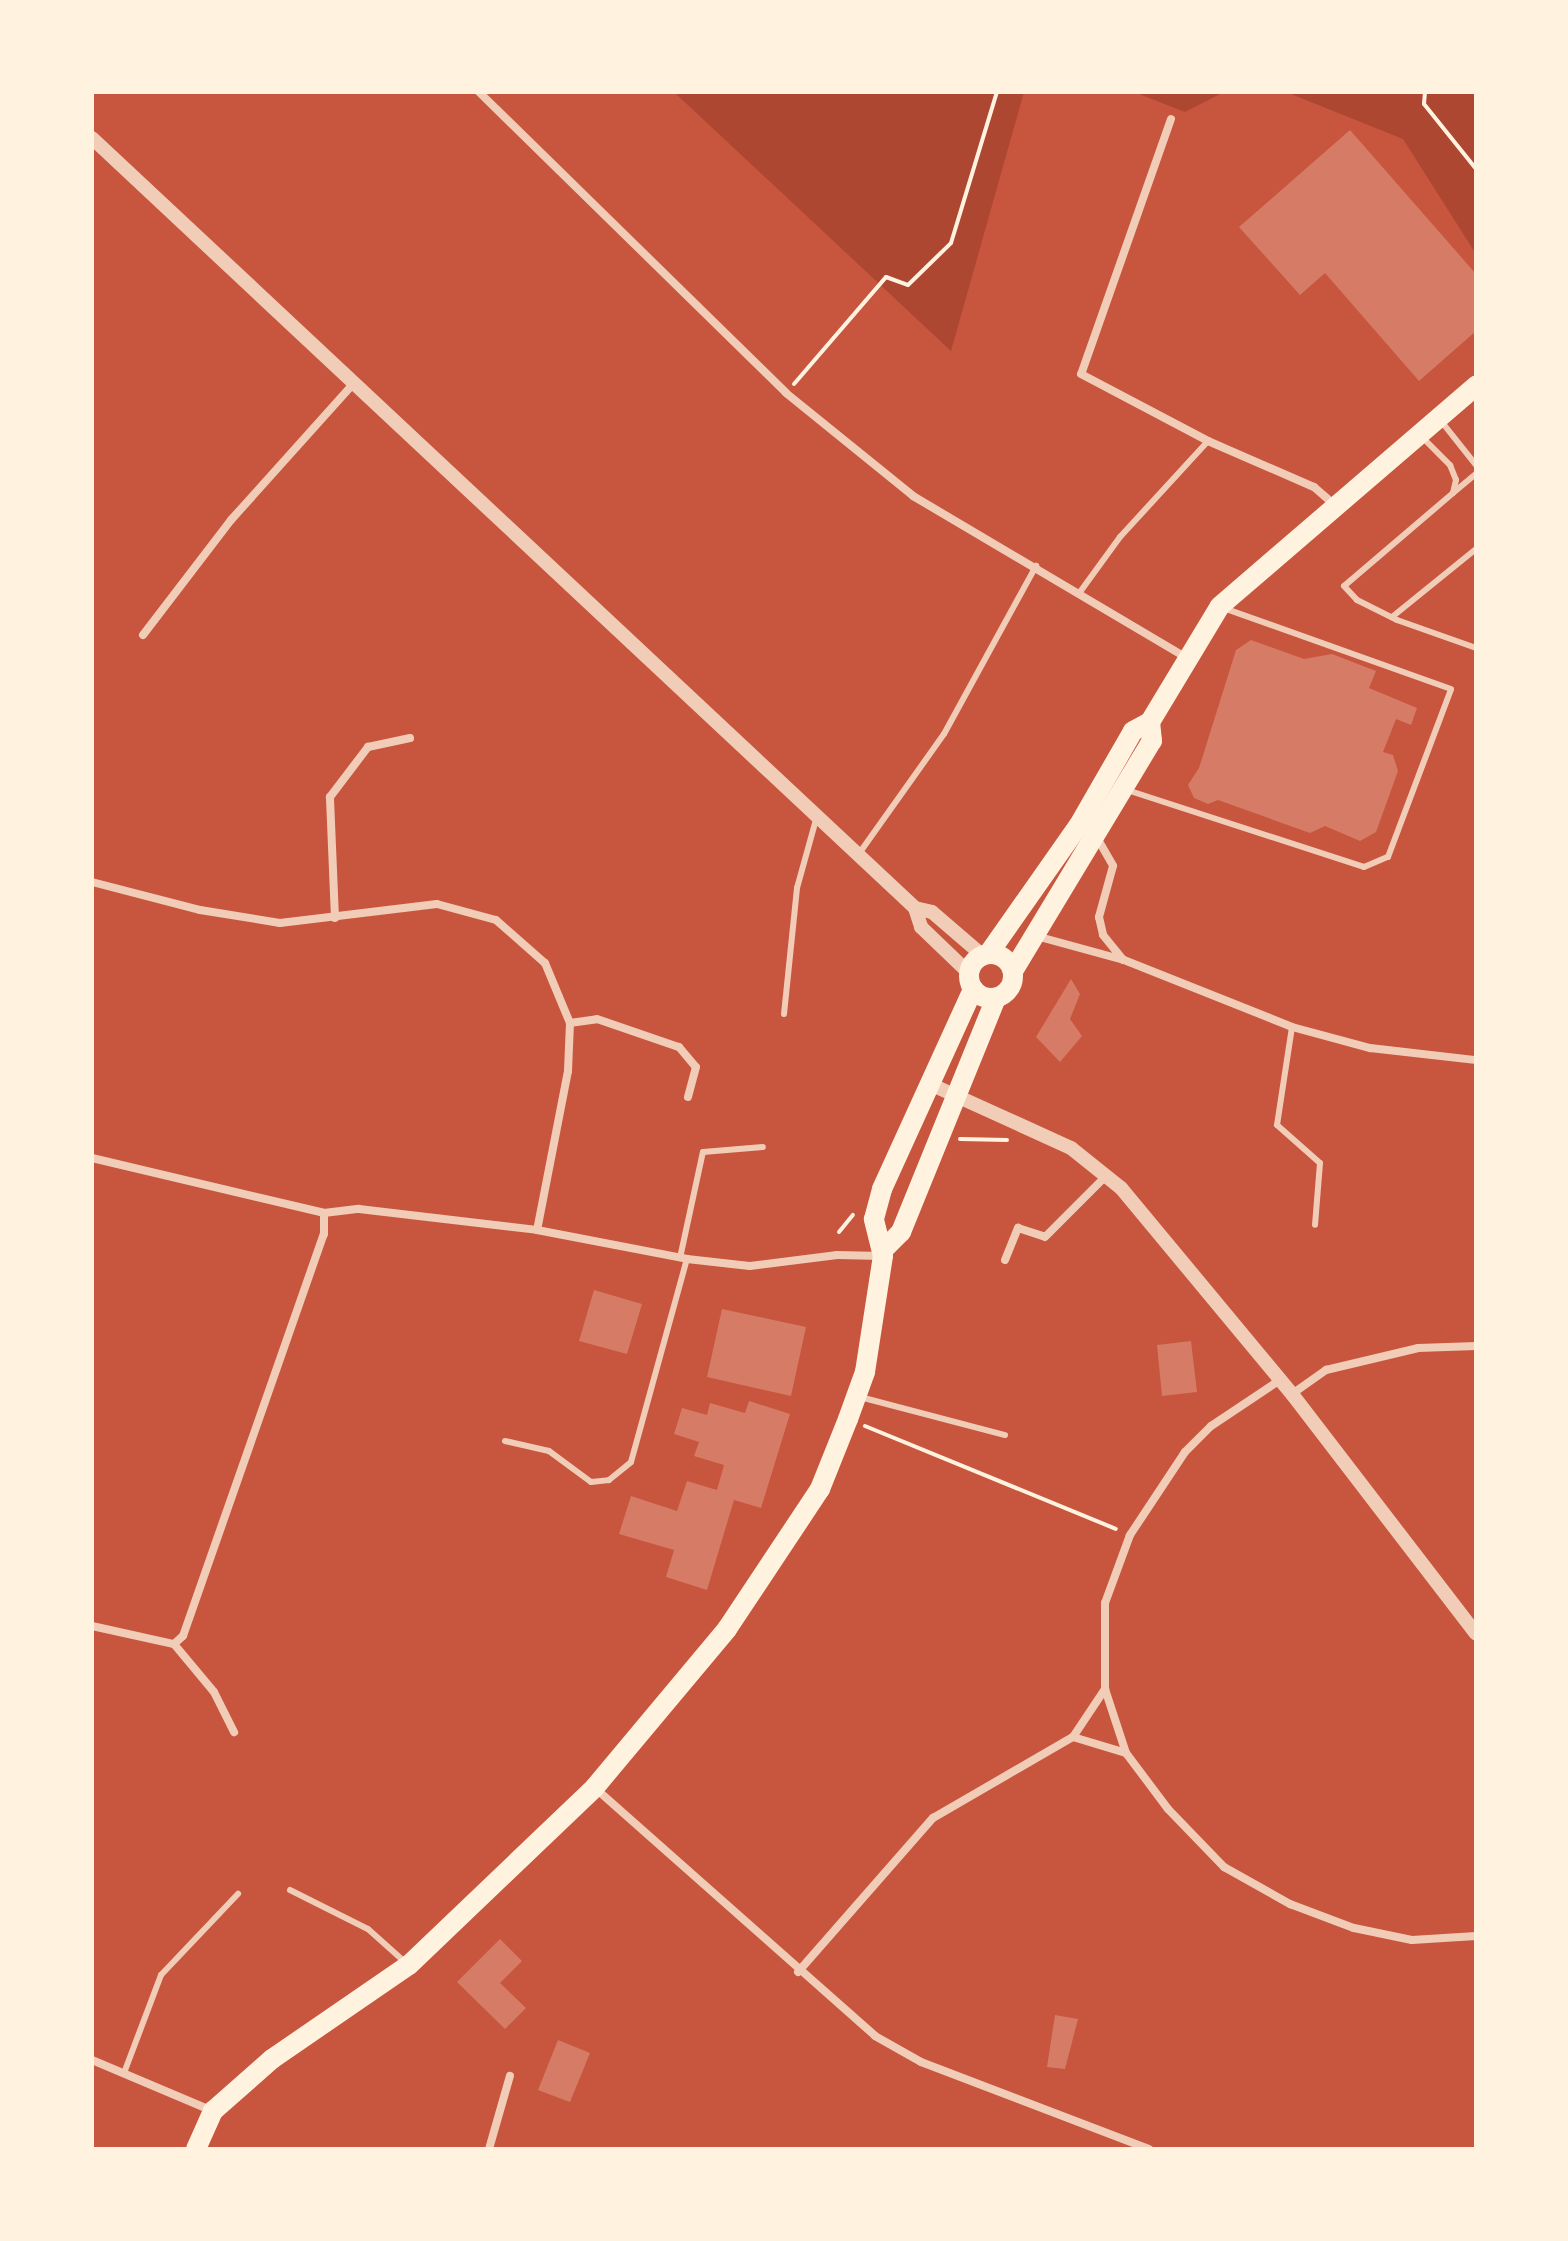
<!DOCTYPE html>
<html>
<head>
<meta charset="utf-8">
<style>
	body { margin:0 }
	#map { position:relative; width:1568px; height:2241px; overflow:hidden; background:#c8553d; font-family:Poppins,sans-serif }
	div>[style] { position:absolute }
	.green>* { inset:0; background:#ae4732 }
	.building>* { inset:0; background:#d67c66 }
	.path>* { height:4px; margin:-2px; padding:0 2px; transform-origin:2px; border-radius:2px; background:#fff3e0 }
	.service>* { height:6px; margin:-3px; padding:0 3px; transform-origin:3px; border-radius:3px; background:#f1ccb7 }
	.minor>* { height:8px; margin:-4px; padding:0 4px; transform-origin:4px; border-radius:4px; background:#f1ccb7 }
	.tertiary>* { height:14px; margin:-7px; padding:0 7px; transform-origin:7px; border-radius:7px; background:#f1ccb7 }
	.primary>* { height:20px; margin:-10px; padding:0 10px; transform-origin:10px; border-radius:10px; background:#fff3e0 }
	.primary>.ring { margin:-10px; padding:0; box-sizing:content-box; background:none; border:20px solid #fff3e0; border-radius:50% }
	span { translate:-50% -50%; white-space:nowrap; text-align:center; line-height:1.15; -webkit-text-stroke:6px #fff3e0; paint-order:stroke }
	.frame { position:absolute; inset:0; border:94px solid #fff3e0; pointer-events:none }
</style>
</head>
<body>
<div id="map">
	<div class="green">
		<i style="clip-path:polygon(674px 92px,1024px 92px,951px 351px)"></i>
		<i style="clip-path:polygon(1134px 92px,1224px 92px,1185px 112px)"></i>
		<i style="clip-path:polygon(1286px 92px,1476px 92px,1476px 254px,1403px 139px)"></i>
	</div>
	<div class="building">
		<i style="clip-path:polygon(1350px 130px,1476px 274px,1476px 331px,1419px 381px,1325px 273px,1300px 295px,1239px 227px)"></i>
		<i style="clip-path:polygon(1251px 640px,1304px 659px,1332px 654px,1376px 671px,1369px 688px,1417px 708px,1411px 725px,1396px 719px,1383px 752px,1393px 755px,1398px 771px,1376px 832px,1360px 841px,1325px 826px,1310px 833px,1218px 800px,1208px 804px,1194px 798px,1188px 785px,1199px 768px,1236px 650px)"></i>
		<i style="clip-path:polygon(1071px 979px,1080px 994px,1070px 1019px,1082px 1036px,1060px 1062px,1036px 1037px)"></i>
		<i style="clip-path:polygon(594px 1290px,642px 1304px,627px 1354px,579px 1341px)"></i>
		<i style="clip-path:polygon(722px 1309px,806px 1327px,791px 1396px,707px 1377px)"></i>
		<i style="clip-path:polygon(1191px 1341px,1197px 1392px,1162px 1396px,1157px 1345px)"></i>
		<i style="clip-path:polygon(749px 1401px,790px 1414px,761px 1508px,734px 1500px,707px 1590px,666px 1577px,674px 1550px,619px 1534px,631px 1496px,677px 1511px,687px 1481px,717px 1490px,724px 1465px,694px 1456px,699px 1442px,674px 1434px,682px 1408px,707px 1415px,710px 1403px,745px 1413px)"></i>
		<i style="clip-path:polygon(500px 1939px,522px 1961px,500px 1983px,526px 2008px,505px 2029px,457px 1982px)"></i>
		<i style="clip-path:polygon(1055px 2015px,1078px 2019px,1065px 2069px,1047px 2067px)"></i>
		<i style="clip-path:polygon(558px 2040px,590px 2053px,570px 2102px,538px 2090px)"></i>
	</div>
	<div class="path">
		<i style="left:1425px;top:92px;width:12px;rotate:95deg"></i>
		<i style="left:1424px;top:104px;width:83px;rotate:51.3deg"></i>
		<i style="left:794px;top:384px;width:141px;rotate:-49.3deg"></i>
		<i style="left:886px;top:277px;width:23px;rotate:20deg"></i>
		<i style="left:908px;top:285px;width:60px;rotate:-44.3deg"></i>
		<i style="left:951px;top:243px;width:158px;rotate:-73.1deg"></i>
		<i style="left:960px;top:1139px;width:47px;rotate:1.2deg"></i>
		<i style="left:839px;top:1232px;width:22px;rotate:-51deg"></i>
		<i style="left:865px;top:1426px;width:271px;rotate:22.3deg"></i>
	</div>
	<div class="service">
		<i style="left:1441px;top:421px;width:56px;rotate:51.5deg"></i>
		<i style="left:1422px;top:437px;width:40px;rotate:45deg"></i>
		<i style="left:1450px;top:465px;width:16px;rotate:68deg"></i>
		<i style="left:1456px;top:480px;width:13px;rotate:103deg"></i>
		<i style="left:1453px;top:493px;width:143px;rotate:139.5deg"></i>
		<i style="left:1344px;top:586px;width:19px;rotate:47deg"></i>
		<i style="left:1357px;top:600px;width:45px;rotate:26.6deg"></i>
		<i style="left:1397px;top:620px;width:84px;rotate:19.5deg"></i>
		<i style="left:1453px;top:493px;width:30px;rotate:-40deg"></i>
		<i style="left:1080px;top:592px;width:68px;rotate:-54deg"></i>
		<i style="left:1120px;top:537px;width:130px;rotate:-47.5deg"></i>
		<i style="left:1392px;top:617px;width:108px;rotate:-39deg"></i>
		<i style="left:1127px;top:790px;width:249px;rotate:18deg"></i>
		<i style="left:1364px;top:867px;width:26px;rotate:-23deg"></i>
		<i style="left:1388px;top:857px;width:179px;rotate:-69.4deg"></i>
		<i style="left:1451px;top:689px;width:242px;rotate:-160.4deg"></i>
		<i style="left:858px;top:855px;width:148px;rotate:-54.6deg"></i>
		<i style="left:944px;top:734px;width:192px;rotate:-61.3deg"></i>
		<i style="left:784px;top:1014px;width:127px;rotate:-84.1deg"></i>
		<i style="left:797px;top:888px;width:75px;rotate:-74.5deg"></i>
		<i style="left:1292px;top:1027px;width:99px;rotate:98.7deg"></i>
		<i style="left:1277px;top:1125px;width:57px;rotate:41.5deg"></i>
		<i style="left:1320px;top:1163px;width:62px;rotate:94.6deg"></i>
		<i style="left:680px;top:1258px;width:108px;rotate:-77.8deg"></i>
		<i style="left:703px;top:1152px;width:60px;rotate:-4.8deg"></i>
		<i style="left:860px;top:1397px;width:150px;rotate:14.7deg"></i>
		<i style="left:505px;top:1441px;width:45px;rotate:12.8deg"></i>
		<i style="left:549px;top:1451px;width:52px;rotate:36.4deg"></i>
		<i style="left:591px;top:1482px;width:18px;rotate:-6deg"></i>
		<i style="left:609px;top:1480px;width:28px;rotate:-39deg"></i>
		<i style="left:631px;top:1462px;width:211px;rotate:-74.6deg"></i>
		<i style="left:290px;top:1890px;width:87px;rotate:26.6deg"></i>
		<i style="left:368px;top:1929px;width:51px;rotate:41.8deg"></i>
		<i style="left:124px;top:2073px;width:105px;rotate:-69.3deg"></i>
		<i style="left:161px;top:1975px;width:112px;rotate:-46.5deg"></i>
	</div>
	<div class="minor">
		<i style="left:479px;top:92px;width:430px;rotate:44.4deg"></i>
		<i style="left:786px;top:393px;width:164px;rotate:39deg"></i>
		<i style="left:913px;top:496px;width:318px;rotate:30.6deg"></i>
		<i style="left:1171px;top:119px;width:270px;rotate:109.4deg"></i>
		<i style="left:1081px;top:374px;width:144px;rotate:27.8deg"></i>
		<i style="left:1208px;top:441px;width:116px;rotate:23.5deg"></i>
		<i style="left:1314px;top:487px;width:28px;rotate:41deg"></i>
		<i style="left:143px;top:635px;width:145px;rotate:-52.6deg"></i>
		<i style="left:231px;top:520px;width:184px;rotate:-48.1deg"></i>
		<i style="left:1096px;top:836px;width:34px;rotate:60deg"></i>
		<i style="left:1113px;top:866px;width:53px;rotate:105.4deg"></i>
		<i style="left:1099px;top:917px;width:18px;rotate:77deg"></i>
		<i style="left:1103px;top:935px;width:32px;rotate:51deg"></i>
		<i style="left:92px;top:882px;width:112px;rotate:14.5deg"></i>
		<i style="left:200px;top:910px;width:81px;rotate:9.2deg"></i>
		<i style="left:280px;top:923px;width:158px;rotate:-6.9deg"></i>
		<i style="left:437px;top:904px;width:61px;rotate:15.2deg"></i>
		<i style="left:496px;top:920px;width:65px;rotate:41.3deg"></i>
		<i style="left:545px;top:963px;width:65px;rotate:67.4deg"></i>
		<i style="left:570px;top:1023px;width:48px;rotate:92.4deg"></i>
		<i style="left:568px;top:1071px;width:162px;rotate:101deg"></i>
		<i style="left:335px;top:918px;width:121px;rotate:-92.4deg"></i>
		<i style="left:330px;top:797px;width:63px;rotate:-52.8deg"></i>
		<i style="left:368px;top:747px;width:43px;rotate:-12.1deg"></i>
		<i style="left:1036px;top:936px;width:91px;rotate:15.3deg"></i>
		<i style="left:1124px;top:960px;width:181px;rotate:21.7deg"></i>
		<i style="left:1292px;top:1027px;width:81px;rotate:15.1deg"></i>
		<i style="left:1370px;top:1048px;width:107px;rotate:6.5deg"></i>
		<i style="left:570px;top:1023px;width:27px;rotate:-8deg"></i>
		<i style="left:597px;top:1019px;width:87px;rotate:18.9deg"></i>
		<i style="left:679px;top:1047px;width:26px;rotate:50deg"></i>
		<i style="left:696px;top:1067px;width:31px;rotate:105deg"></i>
		<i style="left:92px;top:1158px;width:238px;rotate:13.3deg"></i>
		<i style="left:324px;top:1213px;width:35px;rotate:-7deg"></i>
		<i style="left:359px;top:1209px;width:179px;rotate:6.7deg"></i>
		<i style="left:537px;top:1230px;width:153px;rotate:10.9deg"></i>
		<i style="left:687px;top:1259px;width:63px;rotate:6.3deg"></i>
		<i style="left:750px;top:1266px;width:88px;rotate:-7.2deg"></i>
		<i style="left:837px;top:1255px;width:45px;rotate:1.3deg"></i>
		<i style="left:1005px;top:1260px;width:35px;rotate:-68deg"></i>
		<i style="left:1018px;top:1228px;width:28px;rotate:18deg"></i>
		<i style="left:1045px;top:1237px;width:88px;rotate:-45deg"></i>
		<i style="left:1280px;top:1380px;width:83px;rotate:146.3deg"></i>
		<i style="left:1211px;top:1426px;width:37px;rotate:135deg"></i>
		<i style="left:1185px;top:1452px;width:100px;rotate:123.5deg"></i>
		<i style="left:1130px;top:1535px;width:72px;rotate:110.2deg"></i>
		<i style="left:1105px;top:1603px;width:86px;rotate:90deg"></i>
		<i style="left:1105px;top:1689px;width:67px;rotate:71.8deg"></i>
		<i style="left:1126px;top:1753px;width:70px;rotate:53.1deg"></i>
		<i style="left:1168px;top:1809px;width:81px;rotate:46deg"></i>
		<i style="left:1224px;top:1867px;width:76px;rotate:29.3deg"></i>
		<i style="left:1290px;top:1904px;width:68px;rotate:20.6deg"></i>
		<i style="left:1354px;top:1928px;width:59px;rotate:11.7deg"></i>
		<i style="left:1412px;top:1940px;width:64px;rotate:-3.6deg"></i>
		<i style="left:1292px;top:1394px;width:42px;rotate:-35.2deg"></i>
		<i style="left:1326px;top:1370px;width:95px;rotate:-13.4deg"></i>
		<i style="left:1418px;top:1348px;width:58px;rotate:-2deg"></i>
		<i style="left:92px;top:1626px;width:84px;rotate:12.4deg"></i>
		<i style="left:174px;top:1644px;width:12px;rotate:-42deg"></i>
		<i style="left:183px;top:1636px;width:426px;rotate:-70.7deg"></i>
		<i style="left:324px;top:1234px;width:21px;rotate:-90deg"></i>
		<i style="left:174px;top:1644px;width:62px;rotate:50.2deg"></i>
		<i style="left:214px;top:1692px;width:45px;rotate:63.4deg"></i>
		<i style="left:1073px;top:1737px;width:55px;rotate:16.8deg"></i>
		<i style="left:595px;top:1788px;width:374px;rotate:41.5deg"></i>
		<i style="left:875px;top:2036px;width:53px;rotate:29.5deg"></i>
		<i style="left:921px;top:2062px;width:244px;rotate:20.9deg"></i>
		<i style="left:798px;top:1972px;width:205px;rotate:-48.8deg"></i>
		<i style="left:933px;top:1818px;width:162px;rotate:-30.1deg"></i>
		<i style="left:1073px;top:1737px;width:58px;rotate:-56.3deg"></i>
		<i style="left:92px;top:2060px;width:131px;rotate:22.9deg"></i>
		<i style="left:489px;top:2149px;width:76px;rotate:-74deg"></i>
	</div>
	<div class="tertiary">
		<i style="left:92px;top:138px;width:1127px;rotate:43.09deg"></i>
		<i style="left:915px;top:908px;width:20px;rotate:72deg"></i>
		<i style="left:921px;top:927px;width:65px;rotate:43.8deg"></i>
		<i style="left:915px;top:908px;width:17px;rotate:13deg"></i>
		<i style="left:932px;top:912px;width:66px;rotate:40.7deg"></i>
		<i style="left:930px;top:1084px;width:155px;rotate:24.4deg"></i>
		<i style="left:1071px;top:1148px;width:64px;rotate:38.7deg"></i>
		<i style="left:1121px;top:1188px;width:268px;rotate:50.3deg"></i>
		<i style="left:1292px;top:1394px;width:302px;rotate:52.5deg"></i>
	</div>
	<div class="primary">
		<i style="left:989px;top:953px;width:156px;rotate:-54.9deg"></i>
		<i style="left:1079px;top:825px;width:108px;rotate:-60.1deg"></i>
		<i style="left:1133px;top:731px;width:19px;rotate:-28deg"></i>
		<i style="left:1150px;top:722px;width:135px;rotate:-58.9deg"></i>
		<i style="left:1220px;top:606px;width:338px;rotate:-40.7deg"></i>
		<i class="ring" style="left:969px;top:954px;width:24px;height:24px"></i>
		<i style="left:1013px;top:971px;width:269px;rotate:-58.9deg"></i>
		<i style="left:1152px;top:741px;width:19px;rotate:-96deg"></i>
		<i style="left:884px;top:1249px;width:24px;rotate:-45deg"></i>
		<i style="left:901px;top:1232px;width:253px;rotate:-67.9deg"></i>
		<i style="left:196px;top:2149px;width:42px;rotate:-65.9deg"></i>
		<i style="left:213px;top:2111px;width:79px;rotate:-41.4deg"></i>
		<i style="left:272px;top:2059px;width:166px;rotate:-34.5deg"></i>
		<i style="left:409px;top:1965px;width:257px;rotate:-43.7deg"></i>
		<i style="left:595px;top:1787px;width:206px;rotate:-50.1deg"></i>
		<i style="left:727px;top:1629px;width:168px;rotate:-56.4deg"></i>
		<i style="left:820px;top:1489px;width:75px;rotate:-68.2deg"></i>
		<i style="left:848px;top:1419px;width:50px;rotate:-70.1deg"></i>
		<i style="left:865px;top:1372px;width:117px;rotate:-81.2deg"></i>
		<i style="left:883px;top:1256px;width:38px;rotate:-104deg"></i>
		<i style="left:874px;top:1219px;width:31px;rotate:-75deg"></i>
		<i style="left:882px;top:1189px;width:220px;rotate:-65.5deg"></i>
	</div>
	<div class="frame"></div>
</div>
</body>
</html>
